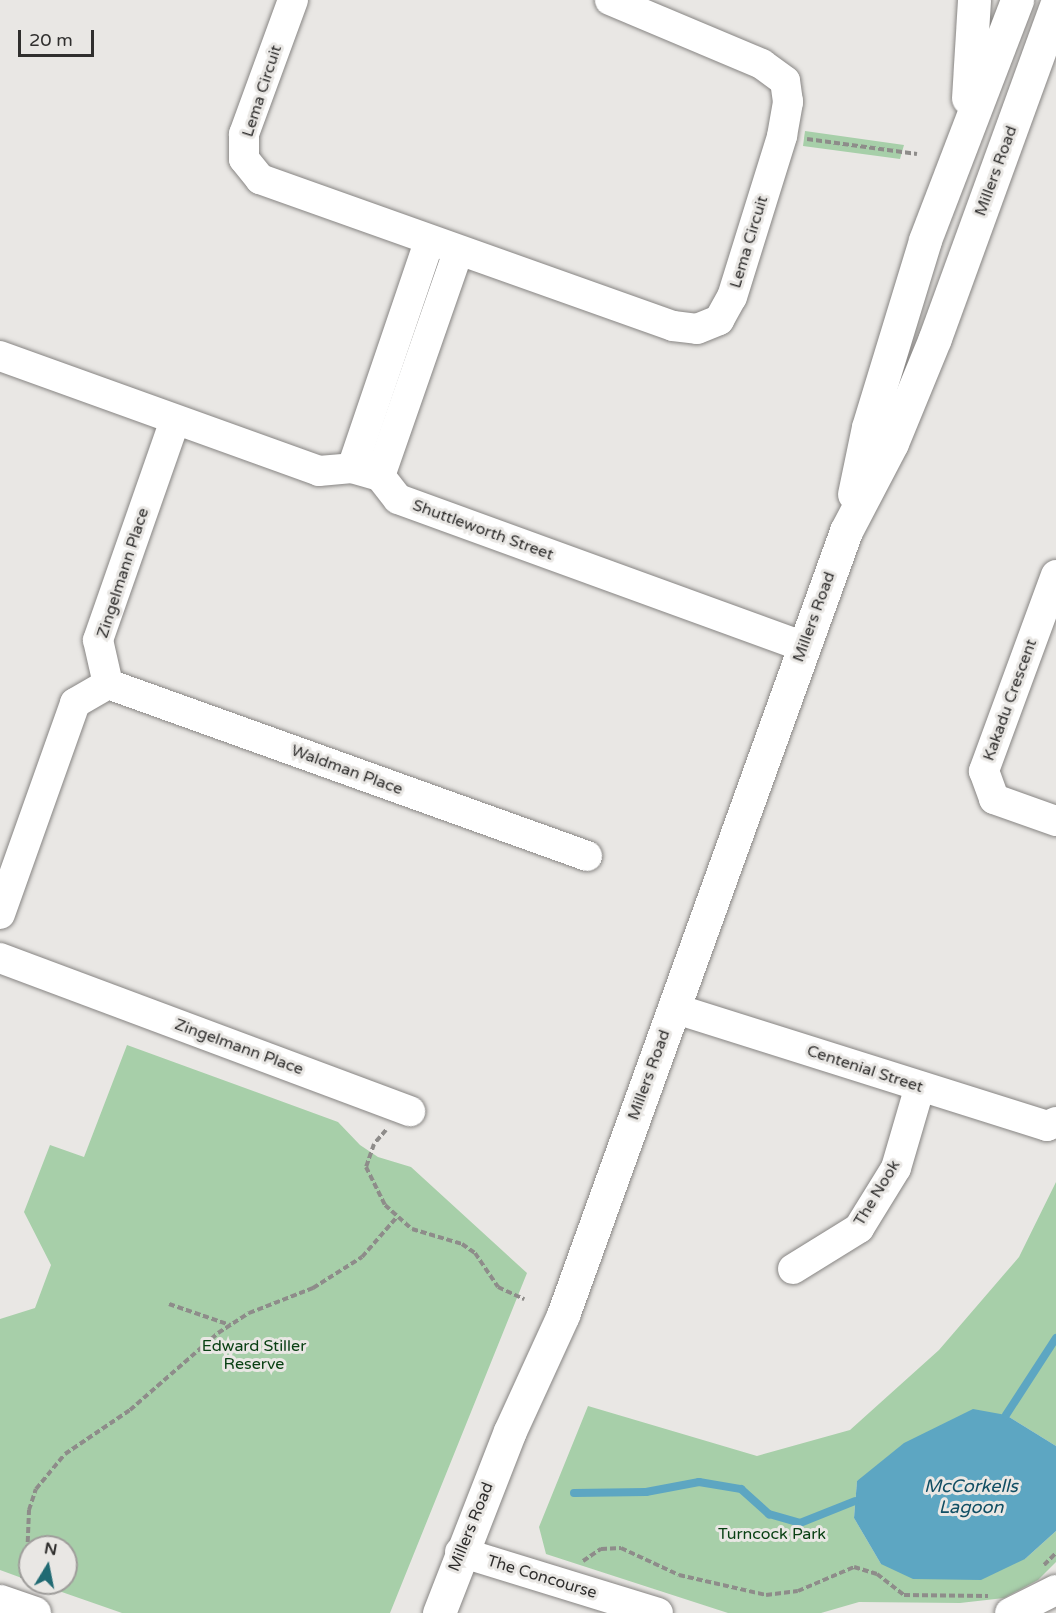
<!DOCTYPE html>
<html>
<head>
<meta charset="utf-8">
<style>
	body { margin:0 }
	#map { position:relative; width:1056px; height:1613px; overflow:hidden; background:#e9e7e4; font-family:"Varela Round",sans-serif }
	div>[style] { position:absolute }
	.green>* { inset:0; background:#a7cfa9 }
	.water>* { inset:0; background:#5da6c2 }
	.stream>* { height:8px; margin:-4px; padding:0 4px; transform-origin:4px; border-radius:4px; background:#5da6c2 }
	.path>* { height:4px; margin-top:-2px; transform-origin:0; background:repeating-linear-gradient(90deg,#8e8c8a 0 6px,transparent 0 9px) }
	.roads { filter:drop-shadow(0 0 2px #878583) drop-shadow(0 0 2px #878583) }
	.street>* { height:30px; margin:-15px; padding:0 15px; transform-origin:15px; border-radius:15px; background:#fff }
	.secondary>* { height:33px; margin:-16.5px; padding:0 16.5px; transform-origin:16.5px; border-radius:16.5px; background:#fff }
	span { translate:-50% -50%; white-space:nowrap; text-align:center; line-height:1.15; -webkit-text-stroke:6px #e9e7e4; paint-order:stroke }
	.street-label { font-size:16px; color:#302f2e }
	.park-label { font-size:16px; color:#094013 }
	.water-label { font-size:18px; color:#104e63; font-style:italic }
	.north { position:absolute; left:18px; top:1535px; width:60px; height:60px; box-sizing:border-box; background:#e9e7e4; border:2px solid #9f9d9b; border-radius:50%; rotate:10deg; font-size:16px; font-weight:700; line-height:24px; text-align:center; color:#302f2e }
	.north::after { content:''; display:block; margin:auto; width:21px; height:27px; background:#206a73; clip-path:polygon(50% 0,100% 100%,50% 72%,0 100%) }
	.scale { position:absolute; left:18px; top:30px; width:76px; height:27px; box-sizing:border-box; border:3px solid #302f2e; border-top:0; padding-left:8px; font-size:18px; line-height:21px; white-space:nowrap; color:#302f2e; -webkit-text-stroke:4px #e9e7e4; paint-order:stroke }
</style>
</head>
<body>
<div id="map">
	<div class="green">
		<i style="clip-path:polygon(805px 131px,904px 145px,900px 159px,803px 146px)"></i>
		<i style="clip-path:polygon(127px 1045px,338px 1122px,360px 1145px,378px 1157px,411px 1167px,527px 1273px,390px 1613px,122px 1613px,36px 1583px,66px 1583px,66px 1547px,30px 1547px,30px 1581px,0 1570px,0 1319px,35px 1308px,51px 1265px,24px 1212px,50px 1145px,84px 1157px)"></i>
		<i style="clip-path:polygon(1056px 1182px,1056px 1446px,1006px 1415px,857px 1481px,854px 1518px,881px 1564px,1025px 1559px,1056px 1531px,1056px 1562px,1038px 1580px,1004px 1598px,960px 1603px,859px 1602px,821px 1613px,728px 1613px,546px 1554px,539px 1527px,588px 1406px,757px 1456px,850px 1430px,939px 1350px,1019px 1257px)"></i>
	</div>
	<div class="water">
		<i style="clip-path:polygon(973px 1409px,1006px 1415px,1056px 1446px,1056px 1531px,1025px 1559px,981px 1580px,913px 1579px,881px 1564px,854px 1518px,857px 1481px,904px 1443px)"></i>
	</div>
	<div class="stream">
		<i style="left:1006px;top:1415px;width:92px;rotate:-57deg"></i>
		<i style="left:574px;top:1493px;width:72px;rotate:-0.8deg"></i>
		<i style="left:646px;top:1492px;width:54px;rotate:-10.7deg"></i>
		<i style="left:699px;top:1482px;width:43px;rotate:9.5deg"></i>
		<i style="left:741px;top:1489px;width:38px;rotate:42deg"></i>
		<i style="left:769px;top:1514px;width:32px;rotate:16deg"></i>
		<i style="left:800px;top:1523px;width:59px;rotate:-21.8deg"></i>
	</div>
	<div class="path">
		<i style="left:807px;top:139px;width:111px;rotate:7.8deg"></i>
		<i style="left:386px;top:1130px;width:18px;rotate:131deg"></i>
		<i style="left:374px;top:1144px;width:24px;rotate:109deg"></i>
		<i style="left:366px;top:1167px;width:42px;rotate:63.4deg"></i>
		<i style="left:385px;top:1205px;width:36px;rotate:42deg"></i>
		<i style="left:412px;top:1229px;width:52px;rotate:16.7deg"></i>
		<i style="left:462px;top:1244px;width:16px;rotate:35deg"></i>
		<i style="left:475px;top:1253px;width:41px;rotate:55.9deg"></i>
		<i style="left:498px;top:1287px;width:29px;rotate:25deg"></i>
		<i style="left:169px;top:1304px;width:65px;rotate:19deg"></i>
		<i style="left:583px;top:1561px;width:22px;rotate:-34deg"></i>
		<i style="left:601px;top:1549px;width:20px;rotate:-3deg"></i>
		<i style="left:621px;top:1548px;width:64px;rotate:25deg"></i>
		<i style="left:679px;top:1575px;width:89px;rotate:12.9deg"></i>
		<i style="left:766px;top:1595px;width:32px;rotate:-7deg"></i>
		<i style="left:798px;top:1591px;width:61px;rotate:-23.2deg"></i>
		<i style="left:854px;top:1567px;width:24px;rotate:17deg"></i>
		<i style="left:877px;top:1574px;width:34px;rotate:38deg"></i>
		<i style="left:904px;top:1595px;width:84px;rotate:0.7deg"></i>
		<i style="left:1044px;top:1565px;width:17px;rotate:-45deg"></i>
		<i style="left:22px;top:1578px;width:19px;rotate:-74deg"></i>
		<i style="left:27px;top:1560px;width:50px;rotate:-87.7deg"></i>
		<i style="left:29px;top:1510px;width:22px;rotate:-72deg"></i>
		<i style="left:36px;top:1489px;width:45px;rotate:-50.4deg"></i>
		<i style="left:65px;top:1454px;width:78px;rotate:-34.1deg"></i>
		<i style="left:130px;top:1410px;width:117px;rotate:-41.2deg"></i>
		<i style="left:218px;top:1333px;width:37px;rotate:-33deg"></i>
		<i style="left:249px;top:1313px;width:69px;rotate:-21.3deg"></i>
		<i style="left:313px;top:1288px;width:58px;rotate:-32.3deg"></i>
		<i style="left:362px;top:1257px;width:52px;rotate:-48.9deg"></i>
	</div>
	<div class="roads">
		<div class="street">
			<i style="left:293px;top:0;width:143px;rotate:110.1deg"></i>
			<i style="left:244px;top:134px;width:25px;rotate:90deg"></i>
			<i style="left:244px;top:159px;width:26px;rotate:51deg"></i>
			<i style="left:260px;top:179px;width:438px;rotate:19.6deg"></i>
			<i style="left:673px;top:326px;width:24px;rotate:7deg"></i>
			<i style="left:697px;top:329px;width:24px;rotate:-22deg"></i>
			<i style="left:719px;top:320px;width:26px;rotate:-61deg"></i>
			<i style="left:732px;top:297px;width:169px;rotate:-72.7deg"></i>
			<i style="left:782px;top:136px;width:35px;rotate:-80deg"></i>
			<i style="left:788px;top:102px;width:21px;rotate:-98deg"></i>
			<i style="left:785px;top:81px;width:29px;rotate:-144deg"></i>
			<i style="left:762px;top:64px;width:165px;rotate:-157.2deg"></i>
			<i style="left:0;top:356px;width:339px;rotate:19.8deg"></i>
			<i style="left:319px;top:471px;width:33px;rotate:-5deg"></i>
			<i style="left:352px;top:468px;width:29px;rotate:16deg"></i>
			<i style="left:380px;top:476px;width:29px;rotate:52deg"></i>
			<i style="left:398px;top:499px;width:432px;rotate:20deg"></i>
			<i style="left:352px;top:468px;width:239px;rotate:-71.2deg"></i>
			<i style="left:380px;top:476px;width:237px;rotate:-70.8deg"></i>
			<i style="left:1056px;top:575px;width:209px;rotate:110.2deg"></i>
			<i style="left:984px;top:771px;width:30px;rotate:70deg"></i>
			<i style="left:994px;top:799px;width:66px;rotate:19.5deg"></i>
			<i style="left:108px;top:684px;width:509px;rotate:19.75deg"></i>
			<i style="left:0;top:914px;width:224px;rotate:-70.4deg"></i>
			<i style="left:75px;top:703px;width:38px;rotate:-30deg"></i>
			<i style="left:108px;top:684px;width:45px;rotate:-102.8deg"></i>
			<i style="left:98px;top:640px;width:233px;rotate:-70.7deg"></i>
			<i style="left:0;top:958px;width:438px;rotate:20.5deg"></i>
			<i style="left:673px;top:1008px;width:392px;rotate:17.5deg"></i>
			<i style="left:1047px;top:1126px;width:10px;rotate:-24deg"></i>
			<i style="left:793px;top:1269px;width:78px;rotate:-31.8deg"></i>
			<i style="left:859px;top:1228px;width:70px;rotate:-58.3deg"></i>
			<i style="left:896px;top:1168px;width:85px;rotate:-73.7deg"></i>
			<i style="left:460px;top:1552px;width:207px;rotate:17.1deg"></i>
			<i style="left:1010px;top:1613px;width:51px;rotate:-26.6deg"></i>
		</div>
		<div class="secondary">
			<i style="left:968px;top:98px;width:98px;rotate:-86.5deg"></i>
			<i style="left:854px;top:494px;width:68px;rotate:-78.2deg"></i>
			<i style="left:868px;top:427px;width:195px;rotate:-73deg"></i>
			<i style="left:925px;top:240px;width:257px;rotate:-69deg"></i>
			<i style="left:0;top:1601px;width:36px;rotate:19deg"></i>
			<i style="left:439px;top:1613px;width:195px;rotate:-68.7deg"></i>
			<i style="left:510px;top:1431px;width:128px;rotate:-65.4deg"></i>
			<i style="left:563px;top:1315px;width:834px;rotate:-70.15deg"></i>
			<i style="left:846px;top:531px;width:99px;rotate:-62.4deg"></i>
			<i style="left:892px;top:443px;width:113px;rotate:-67.7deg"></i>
			<i style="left:935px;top:338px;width:353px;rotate:-70deg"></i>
		</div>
	</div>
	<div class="street-label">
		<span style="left:262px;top:91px;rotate:-72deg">Lema Circuit</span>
		<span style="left:996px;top:171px;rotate:-70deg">Millers Road</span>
		<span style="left:749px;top:242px;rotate:-73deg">Lema Circuit</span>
		<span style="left:483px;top:530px;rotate:20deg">Shuttleworth Street</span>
		<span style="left:123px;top:573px;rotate:-72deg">Zingelmann Place</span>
		<span style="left:814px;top:617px;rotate:-70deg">Millers Road</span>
		<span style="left:1010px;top:700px;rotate:-70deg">Kakadu Crescent</span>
		<span style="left:347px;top:770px;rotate:20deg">Waldman Place</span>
		<span style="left:239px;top:1047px;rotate:20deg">Zingelmann Place</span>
		<span style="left:865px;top:1069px;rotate:18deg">Centenial Street</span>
		<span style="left:649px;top:1075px;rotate:-70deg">Millers Road</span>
		<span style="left:877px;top:1193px;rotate:-59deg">The Nook</span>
		<span style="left:471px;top:1527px;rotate:-68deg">Millers Road</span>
		<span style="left:542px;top:1577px;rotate:17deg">The Concourse</span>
	</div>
	<div class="park-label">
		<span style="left:254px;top:1355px">Edward Stiller<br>Reserve</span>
		<span style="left:772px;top:1534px">Turncock Park</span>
	</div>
	<div class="water-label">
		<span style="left:971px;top:1497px">McCorkells<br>Lagoon</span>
	</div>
	<div class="north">N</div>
	<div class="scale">20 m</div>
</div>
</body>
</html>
